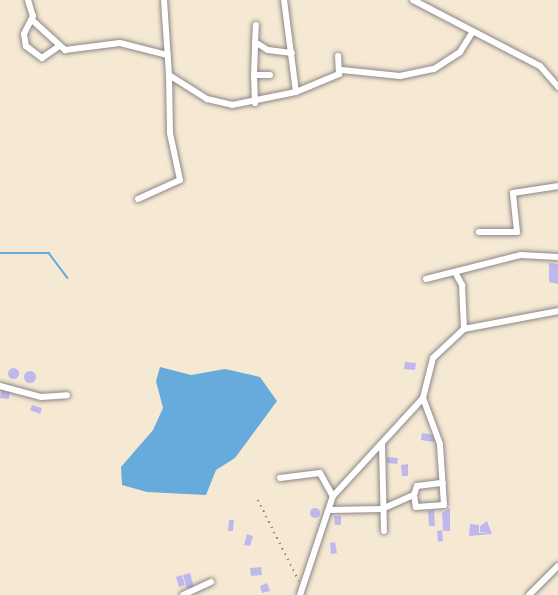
<!DOCTYPE html>
<html>
<head>
<meta charset="utf-8">
<style>
	body { margin:0 }
	#map { position:relative; width:558px; height:595px; overflow:hidden; background:#f5e9d3; font-family:Dekko,sans-serif }
	div>[style] { position:absolute }
	.water>* { inset:0; background:#66abdc }
	.stream>* { height:1.5px; margin:-0.75px; padding:0 0.75px; transform-origin:0.75px; border-radius:0.75px; background:#66abdc }
	.building>* { inset:0; background:#bfb8ed }
	.round { border-radius:50% }
	.path>* { height:1.5px; margin-top:-0.75px; transform-origin:0; background:repeating-linear-gradient(90deg,#8c8687 0 1.5px,transparent 0 6px) }
	.roads { filter:drop-shadow(0 0 2px #8c8687) drop-shadow(0 0 2px #8c8687) }
	.minor>* { height:6px; margin:-3px; padding:0 3px; transform-origin:3px; border-radius:3px; background:#fff }
	span { translate:-50% -50%; white-space:nowrap; text-align:center; line-height:1.15; -webkit-text-stroke:4.5px #fdfcf7; paint-order:stroke }
</style>
</head>
<body>
<div id="map">
	<div class="water">
		<i style="clip-path:polygon(160px 367px,191px 375px,225px 369px,260px 377px,277px 401px,235px 458px,216px 470px,206px 495px,147px 492px,122px 485px,121px 467px,153px 430px,163px 408px,156px 381px)"></i>
	</div>
	<div class="stream">
		<i style="left:0;top:253px;width:49px"></i>
		<i style="left:49px;top:253px;width:31px;rotate:53deg"></i>
	</div>
	<div class="building">
		<i style="clip-path:polygon(549px 263px,558px 264px,558px 284px,549px 282px)"></i>
		<i style="clip-path:polygon(405px 362px,416px 363px,415px 370px,404px 369px)"></i>
		<i class="round" style="left:7.5px;top:367.5px;width:11px;height:11px"></i>
		<i class="round" style="left:24px;top:371px;width:12px;height:12px"></i>
		<i style="clip-path:polygon(1px 390px,10px 390px,9px 399px,0 398px)"></i>
		<i style="clip-path:polygon(32px 405px,42px 408px,40px 414px,30px 410px)"></i>
		<i style="clip-path:polygon(422px 433px,435px 435px,434px 442px,421px 440px)"></i>
		<i style="clip-path:polygon(387px 457px,398px 458px,397px 464px,387px 463px)"></i>
		<i style="clip-path:polygon(408px 464px,408px 476px,402px 476px,401px 465px)"></i>
		<i class="round" style="left:310px;top:508px;width:10px;height:10px"></i>
		<i style="clip-path:polygon(450px 508px,450px 531px,443px 531px,442px 513px)"></i>
		<i style="clip-path:polygon(434px 510px,435px 526px,429px 526px,428px 511px)"></i>
		<i style="clip-path:polygon(334px 516px,341px 516px,341px 525px,335px 525px)"></i>
		<i style="clip-path:polygon(229px 520px,234px 520px,233px 531px,228px 531px)"></i>
		<i style="clip-path:polygon(487px 521px,492px 534px,469px 536px,470px 524px,479px 525px,479px 533px,488px 532px,480px 532px,480px 526px)"></i>
		<i style="clip-path:polygon(442px 530px,443px 541px,438px 542px,437px 531px)"></i>
		<i style="clip-path:polygon(247px 534px,253px 536px,250px 546px,244px 545px)"></i>
		<i style="clip-path:polygon(335px 542px,337px 553px,331px 554px,330px 543px)"></i>
		<i style="clip-path:polygon(261px 567px,262px 575px,251px 576px,250px 568px)"></i>
		<i style="clip-path:polygon(190px 573px,194px 587px,187px 589px,183px 575px)"></i>
		<i style="clip-path:polygon(182px 575px,185px 585px,179px 587px,176px 577px)"></i>
		<i style="clip-path:polygon(267px 583px,270px 591px,262px 593px,260px 586px)"></i>
	</div>
	<div class="path">
		<i style="left:258px;top:500px;width:91px;rotate:63.2deg"></i>
	</div>
	<div class="roads">
		<div class="minor">
			<i style="left:28px;top:0;width:17px;rotate:73deg"></i>
			<i style="left:33px;top:16px;width:20px;rotate:117deg"></i>
			<i style="left:24px;top:34px;width:12px;rotate:81deg"></i>
			<i style="left:26px;top:46px;width:20px;rotate:37deg"></i>
			<i style="left:42px;top:58px;width:21px;rotate:-35deg"></i>
			<i style="left:164px;top:0;width:75px;rotate:86.2deg"></i>
			<i style="left:169px;top:75px;width:45px;rotate:32.3deg"></i>
			<i style="left:207px;top:99px;width:26px;rotate:13deg"></i>
			<i style="left:232px;top:105px;width:65px;rotate:-11.5deg"></i>
			<i style="left:296px;top:92px;width:93px;rotate:-97.4deg"></i>
			<i style="left:413px;top:0;width:143px;rotate:27.5deg"></i>
			<i style="left:540px;top:66px;width:28px;rotate:49deg"></i>
			<i style="left:32px;top:20px;width:45px;rotate:42.3deg"></i>
			<i style="left:65px;top:50px;width:55px;rotate:-7.3deg"></i>
			<i style="left:120px;top:43px;width:49px;rotate:14.3deg"></i>
			<i style="left:255px;top:42px;width:17px;rotate:-87deg"></i>
			<i style="left:342px;top:70px;width:58px;rotate:5.9deg"></i>
			<i style="left:400px;top:76px;width:35px;rotate:-12deg"></i>
			<i style="left:434px;top:69px;width:31px;rotate:-33deg"></i>
			<i style="left:460px;top:52px;width:22px;rotate:-58deg"></i>
			<i style="left:254px;top:75px;width:28px;rotate:88deg"></i>
			<i style="left:270px;top:75px;width:16px;rotate:180deg"></i>
			<i style="left:254px;top:75px;width:33px;rotate:-88deg"></i>
			<i style="left:255px;top:42px;width:15px;rotate:32deg"></i>
			<i style="left:268px;top:50px;width:24px;rotate:7deg"></i>
			<i style="left:296px;top:92px;width:47px;rotate:-22.7deg"></i>
			<i style="left:339px;top:74px;width:18px;rotate:-93deg"></i>
			<i style="left:138px;top:199px;width:46px;rotate:-24.3deg"></i>
			<i style="left:180px;top:180px;width:48px;rotate:-102deg"></i>
			<i style="left:170px;top:133px;width:58px;rotate:-91deg"></i>
			<i style="left:479px;top:232px;width:38px"></i>
			<i style="left:517px;top:232px;width:39px;rotate:-96deg"></i>
			<i style="left:513px;top:193px;width:46px;rotate:-8.8deg"></i>
			<i style="left:456px;top:274px;width:13px;rotate:61deg"></i>
			<i style="left:462px;top:285px;width:44px;rotate:87.4deg"></i>
			<i style="left:426px;top:279px;width:98px;rotate:-14.2deg"></i>
			<i style="left:521px;top:255px;width:37px;rotate:3deg"></i>
			<i style="left:0;top:386px;width:42px;rotate:15deg"></i>
			<i style="left:41px;top:397px;width:26px;rotate:-4deg"></i>
			<i style="left:382px;top:444px;width:87px;rotate:88.7deg"></i>
			<i style="left:280px;top:478px;width:40px;rotate:-7.1deg"></i>
			<i style="left:320px;top:473px;width:26px;rotate:61deg"></i>
			<i style="left:414px;top:495px;width:12px;rotate:81deg"></i>
			<i style="left:416px;top:507px;width:28px;rotate:-4deg"></i>
			<i style="left:444px;top:505px;width:61px;rotate:-93.8deg"></i>
			<i style="left:440px;top:444px;width:49px;rotate:-110.3deg"></i>
			<i style="left:329px;top:510px;width:53px;rotate:-1.1deg"></i>
			<i style="left:382px;top:509px;width:35px;rotate:-24deg"></i>
			<i style="left:414px;top:495px;width:9px;rotate:-72deg"></i>
			<i style="left:417px;top:486px;width:26px;rotate:-7deg"></i>
			<i style="left:183px;top:595px;width:31px;rotate:-25deg"></i>
			<i style="left:300px;top:595px;width:104px;rotate:-71.6deg"></i>
			<i style="left:333px;top:496px;width:133px;rotate:-47.4deg"></i>
			<i style="left:423px;top:398px;width:41px;rotate:-76deg"></i>
			<i style="left:433px;top:358px;width:42px;rotate:-43.1deg"></i>
			<i style="left:464px;top:329px;width:96px;rotate:-10.8deg"></i>
			<i style="left:529px;top:595px;width:41px;rotate:-45deg"></i>
		</div>
	</div>
</div>
</body>
</html>
